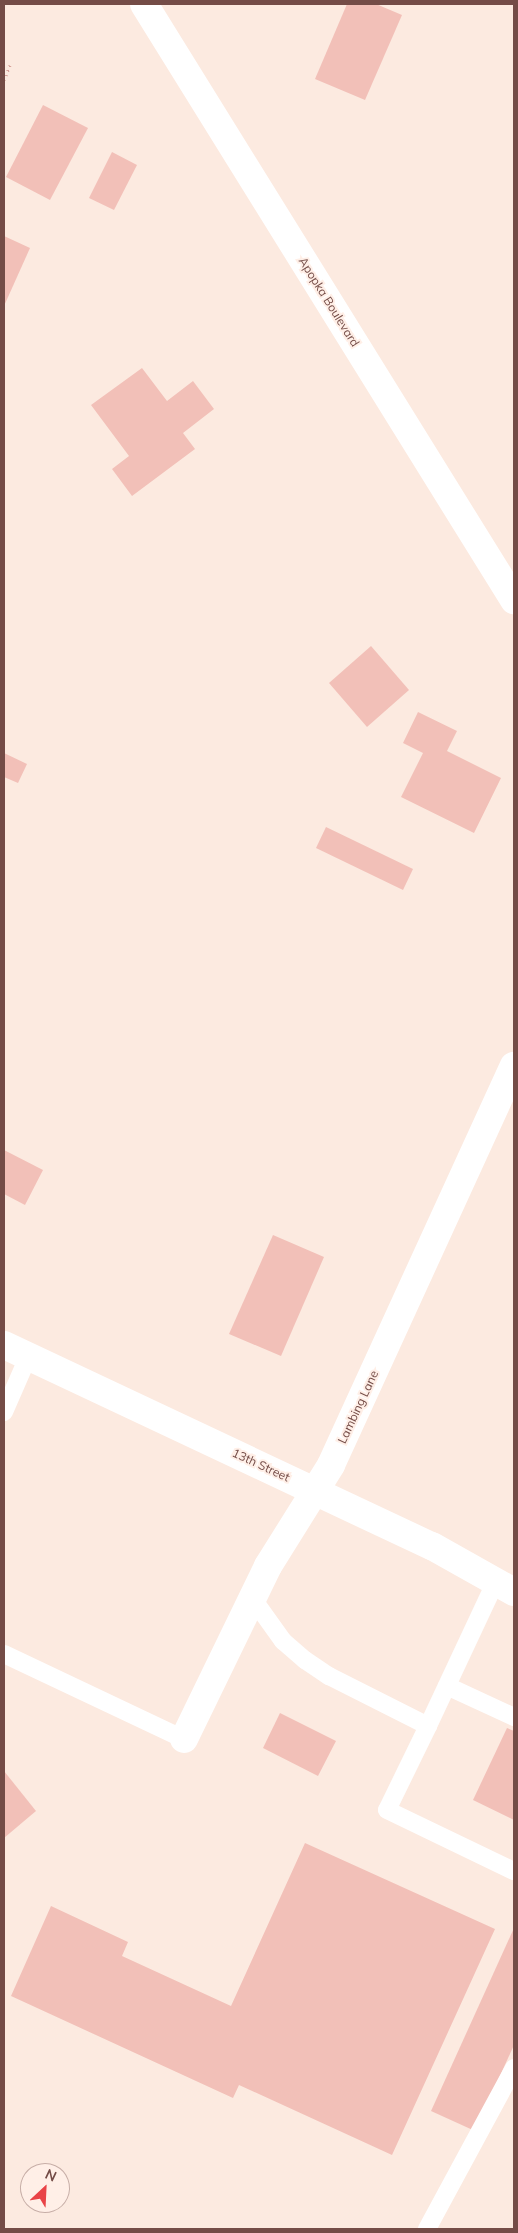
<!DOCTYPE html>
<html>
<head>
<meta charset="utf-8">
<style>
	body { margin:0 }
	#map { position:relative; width:518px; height:2233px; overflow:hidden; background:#fceae0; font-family:Mulish,sans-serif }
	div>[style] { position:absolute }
	.building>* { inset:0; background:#f2c0b8 }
	.path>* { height:3px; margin-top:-1.5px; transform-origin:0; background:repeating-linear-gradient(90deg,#d7a39b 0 1px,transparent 0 5px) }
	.service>* { height:18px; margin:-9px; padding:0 9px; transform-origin:9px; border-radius:9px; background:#fff }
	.minor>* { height:28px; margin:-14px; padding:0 14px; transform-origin:14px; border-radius:14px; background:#fff }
	.tertiary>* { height:28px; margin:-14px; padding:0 14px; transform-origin:14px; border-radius:14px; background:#fff }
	span { translate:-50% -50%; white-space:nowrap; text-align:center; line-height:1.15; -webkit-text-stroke:4px #ffefe7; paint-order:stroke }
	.street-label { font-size:12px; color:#744c47 }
	.frame { position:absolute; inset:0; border:5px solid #744c47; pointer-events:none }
	.north { position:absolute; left:20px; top:2163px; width:50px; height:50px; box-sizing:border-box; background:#ffefe7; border:1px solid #c7aea7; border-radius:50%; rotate:25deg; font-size:14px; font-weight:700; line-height:20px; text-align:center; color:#744c47 }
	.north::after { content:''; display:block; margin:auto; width:18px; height:22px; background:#e94347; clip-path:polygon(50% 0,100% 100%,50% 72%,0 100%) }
</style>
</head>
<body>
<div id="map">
	<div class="building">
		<i style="clip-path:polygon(347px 4px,376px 4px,402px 15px,365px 100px,315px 79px)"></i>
		<i style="clip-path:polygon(43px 105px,88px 128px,50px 200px,6px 177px)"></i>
		<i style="clip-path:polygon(112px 152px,137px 165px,114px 210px,89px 198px)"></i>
		<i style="clip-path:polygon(4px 236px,30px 248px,4px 306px)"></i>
		<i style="clip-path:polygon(142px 368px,167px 401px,193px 381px,214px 409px,183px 433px,195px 449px,132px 496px,112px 469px,129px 456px,91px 405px)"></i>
		<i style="clip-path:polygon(371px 646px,409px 690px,367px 727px,329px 683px)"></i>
		<i style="clip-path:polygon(418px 712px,457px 731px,447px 751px,501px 778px,474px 833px,401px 797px,423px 753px,403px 743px)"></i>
		<i style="clip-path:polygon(4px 753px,27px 764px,18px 783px,4px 777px)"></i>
		<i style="clip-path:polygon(326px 827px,413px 869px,403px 890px,316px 848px)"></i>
		<i style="clip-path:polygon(4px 1150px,43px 1170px,25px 1205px,4px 1194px)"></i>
		<i style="clip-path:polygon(273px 1235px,324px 1257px,281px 1356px,229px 1334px)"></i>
		<i style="clip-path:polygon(280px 1713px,336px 1741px,318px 1776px,263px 1748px)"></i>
		<i style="clip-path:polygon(507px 1728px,514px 1731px,514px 1820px,473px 1800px)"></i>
		<i style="clip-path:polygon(4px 1771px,36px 1811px,4px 1838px)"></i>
		<i style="clip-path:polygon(305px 1843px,495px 1929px,392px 2155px,239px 2085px,233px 2098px,11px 1996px,51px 1906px,128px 1942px,122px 1956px,231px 2006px)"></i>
		<i style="clip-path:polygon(514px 1928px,514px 2045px,475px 2131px,431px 2111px)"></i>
	</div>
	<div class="path">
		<i style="left:4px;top:80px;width:16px;rotate:-68deg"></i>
	</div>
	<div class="service">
		<i style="left:4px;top:1412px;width:60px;rotate:-66.4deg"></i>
		<i style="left:253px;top:1599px;width:52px;rotate:54.5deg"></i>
		<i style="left:283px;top:1641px;width:29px;rotate:41deg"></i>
		<i style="left:305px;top:1660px;width:29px;rotate:34deg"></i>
		<i style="left:329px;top:1676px;width:111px;rotate:26.8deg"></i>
		<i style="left:428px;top:1726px;width:160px;rotate:-64.9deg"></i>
		<i style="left:4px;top:1654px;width:199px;rotate:25.3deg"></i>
		<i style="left:447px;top:1686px;width:74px;rotate:24.8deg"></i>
		<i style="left:428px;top:1726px;width:93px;rotate:116deg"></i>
		<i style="left:387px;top:1810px;width:141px;rotate:25.7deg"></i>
		<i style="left:427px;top:2229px;width:183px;rotate:-61.6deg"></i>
	</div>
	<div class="minor">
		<i style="left:184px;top:1739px;width:192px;rotate:-64.1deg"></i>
		<i style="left:268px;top:1566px;width:119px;rotate:-58deg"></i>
		<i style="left:331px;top:1465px;width:439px;rotate:-65.4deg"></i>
	</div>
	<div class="tertiary">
		<i style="left:144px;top:4px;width:702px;rotate:58.17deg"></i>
		<i style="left:4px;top:1345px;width:473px;rotate:25.2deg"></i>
		<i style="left:432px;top:1546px;width:94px;rotate:29.3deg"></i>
	</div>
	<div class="street-label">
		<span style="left:329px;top:302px;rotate:58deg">Apopka Boulevard</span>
		<span style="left:358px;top:1407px;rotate:-65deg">Lambing Lane</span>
		<span style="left:261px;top:1465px;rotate:25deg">13th Street</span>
	</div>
	<div class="frame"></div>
	<div class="north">N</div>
</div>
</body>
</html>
